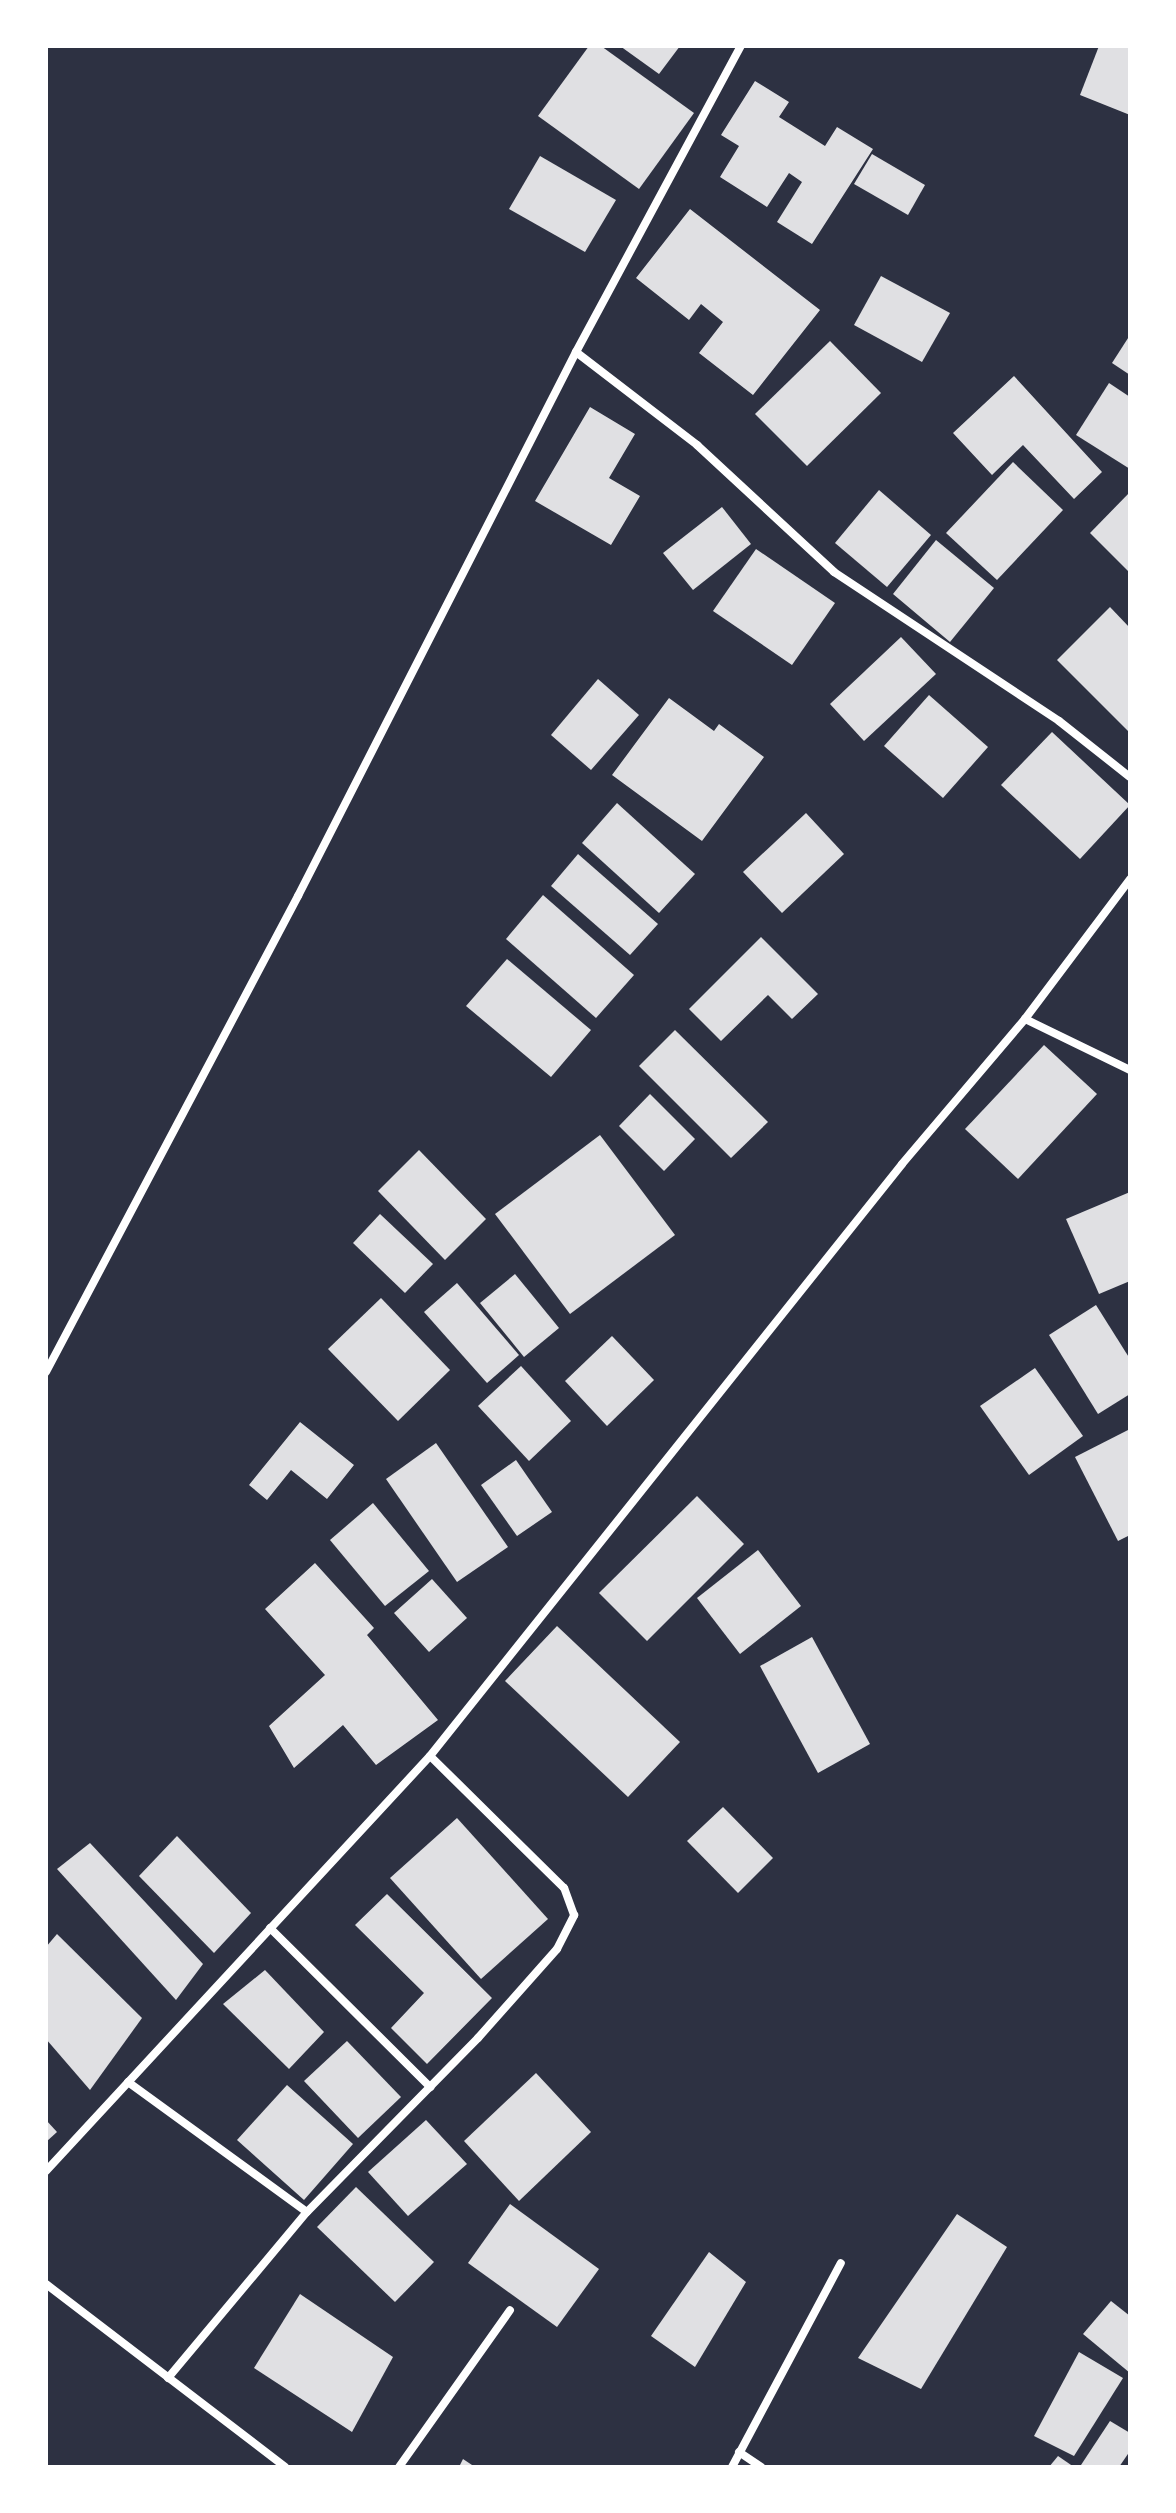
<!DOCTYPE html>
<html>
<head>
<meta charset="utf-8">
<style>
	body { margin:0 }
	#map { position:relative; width:1176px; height:2513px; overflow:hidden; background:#2d3142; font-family:"Source Serif 4",serif }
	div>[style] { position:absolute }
	.building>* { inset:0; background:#e0e0e3 }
	.minor>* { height:8px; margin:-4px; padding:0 4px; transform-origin:4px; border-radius:4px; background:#fff }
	span { translate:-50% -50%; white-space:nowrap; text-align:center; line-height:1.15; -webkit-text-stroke:6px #fff; paint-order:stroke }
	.frame { position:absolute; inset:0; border:48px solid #fff; pointer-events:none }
</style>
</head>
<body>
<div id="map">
	<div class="building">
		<i style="clip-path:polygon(589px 46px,601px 46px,694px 113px,639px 189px,538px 116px)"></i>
		<i style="clip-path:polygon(620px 46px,680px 46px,659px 74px)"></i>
		<i style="clip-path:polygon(1099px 46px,1130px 46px,1130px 115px,1080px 95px)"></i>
		<i style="clip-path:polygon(755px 81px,789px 102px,779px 117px,825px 146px,837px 127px,873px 149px,812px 244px,777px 222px,802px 182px,789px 173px,767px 207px,720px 177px,739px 146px,721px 135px)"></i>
		<i style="clip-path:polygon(872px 154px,925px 185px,908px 215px,854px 184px)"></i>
		<i style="clip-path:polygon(540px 156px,616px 200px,585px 252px,509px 209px)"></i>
		<i style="clip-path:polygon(690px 209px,820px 310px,753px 395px,699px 353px,723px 322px,701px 304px,689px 320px,636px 278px)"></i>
		<i style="clip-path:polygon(881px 276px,950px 313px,922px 362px,854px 325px)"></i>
		<i style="clip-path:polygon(1130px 335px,1130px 375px,1112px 363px)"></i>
		<i style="clip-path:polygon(830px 341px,881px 393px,807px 466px,755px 414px)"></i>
		<i style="clip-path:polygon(1014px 376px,1102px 472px,1074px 499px,1023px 445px,992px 475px,953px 433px)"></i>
		<i style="clip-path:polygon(1109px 383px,1130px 397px,1130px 469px,1076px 435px)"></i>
		<i style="clip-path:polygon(590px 407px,635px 434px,609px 478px,640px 496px,611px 545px,535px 501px)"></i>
		<i style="clip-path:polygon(1013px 462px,1063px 510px,997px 580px,946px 533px)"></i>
		<i style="clip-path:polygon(879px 490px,931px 535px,887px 587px,835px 543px)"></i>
		<i style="clip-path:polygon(1130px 492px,1130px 573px,1090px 533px)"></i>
		<i style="clip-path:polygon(722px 507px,751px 544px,693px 590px,663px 553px)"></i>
		<i style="clip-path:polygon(936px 540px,994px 588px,950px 642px,893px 594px)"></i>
		<i style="clip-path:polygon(756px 549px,835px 603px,792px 665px,713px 611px)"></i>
		<i style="clip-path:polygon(1110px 607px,1130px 628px,1130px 733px,1057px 660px)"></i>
		<i style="clip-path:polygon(901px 637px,936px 674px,864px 741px,830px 704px)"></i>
		<i style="clip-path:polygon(598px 679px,639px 715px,591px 770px,551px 735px)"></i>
		<i style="clip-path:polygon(929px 695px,988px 747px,943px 798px,884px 746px)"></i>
		<i style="clip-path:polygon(669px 698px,714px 731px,719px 724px,764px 757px,702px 841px,612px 775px)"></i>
		<i style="clip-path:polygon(1052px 732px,1130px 805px,1080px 859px,1001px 785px)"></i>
		<i style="clip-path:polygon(617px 803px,695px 874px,659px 913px,582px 843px)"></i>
		<i style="clip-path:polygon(806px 813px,844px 854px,782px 913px,743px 872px)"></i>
		<i style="clip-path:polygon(578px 854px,658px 924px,630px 955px,551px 886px)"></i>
		<i style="clip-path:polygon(543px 895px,634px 975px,596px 1018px,506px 939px)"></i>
		<i style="clip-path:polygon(761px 937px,818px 994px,792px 1019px,768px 995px,721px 1041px,689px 1009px)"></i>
		<i style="clip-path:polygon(507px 959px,591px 1030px,551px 1077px,466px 1006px)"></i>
		<i style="clip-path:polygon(675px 1030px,768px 1122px,731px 1158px,639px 1066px)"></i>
		<i style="clip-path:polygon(1044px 1045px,1097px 1094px,1018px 1179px,965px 1129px)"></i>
		<i style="clip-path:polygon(650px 1094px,695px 1139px,664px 1171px,619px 1126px)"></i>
		<i style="clip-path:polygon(600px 1135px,675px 1235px,570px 1314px,495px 1214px)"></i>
		<i style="clip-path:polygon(419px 1150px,486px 1219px,445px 1260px,378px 1191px)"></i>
		<i style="clip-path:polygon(1130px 1192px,1130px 1281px,1099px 1294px,1066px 1219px)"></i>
		<i style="clip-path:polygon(380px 1214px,433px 1264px,405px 1293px,353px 1243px)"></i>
		<i style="clip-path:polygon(515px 1274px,559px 1328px,524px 1357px,480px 1303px)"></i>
		<i style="clip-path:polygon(457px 1283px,519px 1355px,487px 1383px,424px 1312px)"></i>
		<i style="clip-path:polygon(381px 1298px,450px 1370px,398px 1421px,328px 1349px)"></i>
		<i style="clip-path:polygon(1096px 1305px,1130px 1359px,1130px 1394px,1098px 1414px,1049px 1335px)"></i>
		<i style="clip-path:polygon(612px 1336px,654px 1380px,607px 1426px,565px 1381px)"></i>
		<i style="clip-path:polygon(521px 1366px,571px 1421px,529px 1461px,478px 1406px)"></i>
		<i style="clip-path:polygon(1035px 1368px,1083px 1436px,1029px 1475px,980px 1406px)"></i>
		<i style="clip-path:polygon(300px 1422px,354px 1465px,327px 1499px,291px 1470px,267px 1500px,249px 1485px)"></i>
		<i style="clip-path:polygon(1130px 1429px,1130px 1535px,1118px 1541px,1075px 1457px)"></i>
		<i style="clip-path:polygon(436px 1443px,508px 1547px,457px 1582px,386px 1479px)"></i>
		<i style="clip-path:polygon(516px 1460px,552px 1512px,517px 1536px,481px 1485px)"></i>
		<i style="clip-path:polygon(697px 1496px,744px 1544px,647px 1641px,599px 1593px)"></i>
		<i style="clip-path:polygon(373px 1503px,429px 1571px,385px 1606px,330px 1540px)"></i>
		<i style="clip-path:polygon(758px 1550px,801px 1606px,740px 1654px,697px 1598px)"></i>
		<i style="clip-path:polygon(315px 1563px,374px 1628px,367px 1635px,438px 1720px,376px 1765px,343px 1725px,294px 1768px,269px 1726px,325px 1675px,265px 1609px)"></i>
		<i style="clip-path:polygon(432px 1579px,467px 1618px,429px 1652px,394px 1613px)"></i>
		<i style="clip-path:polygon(557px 1626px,680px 1742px,628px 1797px,505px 1681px)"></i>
		<i style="clip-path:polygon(812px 1637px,870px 1744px,818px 1773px,760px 1666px)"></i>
		<i style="clip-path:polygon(723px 1807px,773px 1858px,738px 1893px,687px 1841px)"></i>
		<i style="clip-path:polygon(457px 1818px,548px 1919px,481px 1979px,390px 1878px)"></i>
		<i style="clip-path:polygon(177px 1836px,251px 1913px,214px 1953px,139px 1876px)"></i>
		<i style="clip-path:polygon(90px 1843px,203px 1964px,176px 2000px,57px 1869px)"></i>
		<i style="clip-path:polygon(387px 1894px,492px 1998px,427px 2064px,391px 2028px,424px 1993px,355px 1925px)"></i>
		<i style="clip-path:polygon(57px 1934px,142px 2018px,90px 2090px,46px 2039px,46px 1947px)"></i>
		<i style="clip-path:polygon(265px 1970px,324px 2032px,289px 2069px,223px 2004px)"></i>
		<i style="clip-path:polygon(347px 2041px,401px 2097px,358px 2138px,304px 2081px)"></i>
		<i style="clip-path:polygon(536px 2073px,591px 2132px,519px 2201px,464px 2141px)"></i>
		<i style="clip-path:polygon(287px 2085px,353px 2144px,304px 2200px,237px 2140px)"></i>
		<i style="clip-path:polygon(46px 2120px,57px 2132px,46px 2142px)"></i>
		<i style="clip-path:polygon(426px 2120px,467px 2164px,408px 2216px,368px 2172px)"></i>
		<i style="clip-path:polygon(356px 2187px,434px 2262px,395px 2302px,317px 2227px)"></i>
		<i style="clip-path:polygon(510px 2204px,599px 2269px,557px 2327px,468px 2263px)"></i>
		<i style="clip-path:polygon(957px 2214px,1007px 2247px,921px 2389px,858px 2358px)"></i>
		<i style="clip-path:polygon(709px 2252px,746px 2282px,695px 2367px,651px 2336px)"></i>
		<i style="clip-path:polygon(300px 2294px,393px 2357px,352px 2432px,254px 2368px)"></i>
		<i style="clip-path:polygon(1111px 2301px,1130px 2316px,1130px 2373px,1083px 2334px)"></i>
		<i style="clip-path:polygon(1079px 2352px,1123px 2378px,1074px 2456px,1034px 2436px)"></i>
		<i style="clip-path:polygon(1110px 2421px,1130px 2433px,1130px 2451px,1119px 2467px,1081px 2465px)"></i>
		<i style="clip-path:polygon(1058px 2456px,1074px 2467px,1049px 2467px)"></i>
		<i style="clip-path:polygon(463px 2459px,475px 2467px,459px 2467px)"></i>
	</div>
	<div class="minor">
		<i style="left:576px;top:352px;width:153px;rotate:37.5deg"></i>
		<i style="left:697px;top:445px;width:187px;rotate:42.8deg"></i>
		<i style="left:834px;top:572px;width:270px;rotate:33.5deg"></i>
		<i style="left:1059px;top:721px;width:90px;rotate:38.3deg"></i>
		<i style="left:1025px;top:1019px;width:117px;rotate:25.9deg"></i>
		<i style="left:46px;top:1372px;width:539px;rotate:-62.1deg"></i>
		<i style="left:298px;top:896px;width:611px;rotate:-62.93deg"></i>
		<i style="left:576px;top:352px;width:348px;rotate:-61.7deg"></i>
		<i style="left:270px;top:1928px;width:226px;rotate:44.8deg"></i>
		<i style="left:128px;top:2082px;width:221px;rotate:36deg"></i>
		<i style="left:46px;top:2171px;width:565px;rotate:-47.22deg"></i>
		<i style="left:430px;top:1756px;width:757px;rotate:-51.43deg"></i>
		<i style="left:902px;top:1164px;width:190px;rotate:-49.7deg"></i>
		<i style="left:1025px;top:1019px;width:175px;rotate:-53.1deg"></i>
		<i style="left:46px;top:2284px;width:301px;rotate:37.4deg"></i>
		<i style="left:168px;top:2378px;width:217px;rotate:-50.1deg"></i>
		<i style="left:307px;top:2212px;width:244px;rotate:-45.5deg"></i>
		<i style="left:478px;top:2038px;width:119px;rotate:-48.4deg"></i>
		<i style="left:557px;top:1949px;width:38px;rotate:-63deg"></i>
		<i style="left:574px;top:1915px;width:29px;rotate:-110deg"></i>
		<i style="left:564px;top:1888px;width:188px;rotate:-135.4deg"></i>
		<i style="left:739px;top:2452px;width:27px;rotate:34deg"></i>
		<i style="left:399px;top:2467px;width:192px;rotate:-54.7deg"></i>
		<i style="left:732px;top:2467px;width:231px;rotate:-61.9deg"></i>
	</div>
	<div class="frame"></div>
</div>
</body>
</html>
